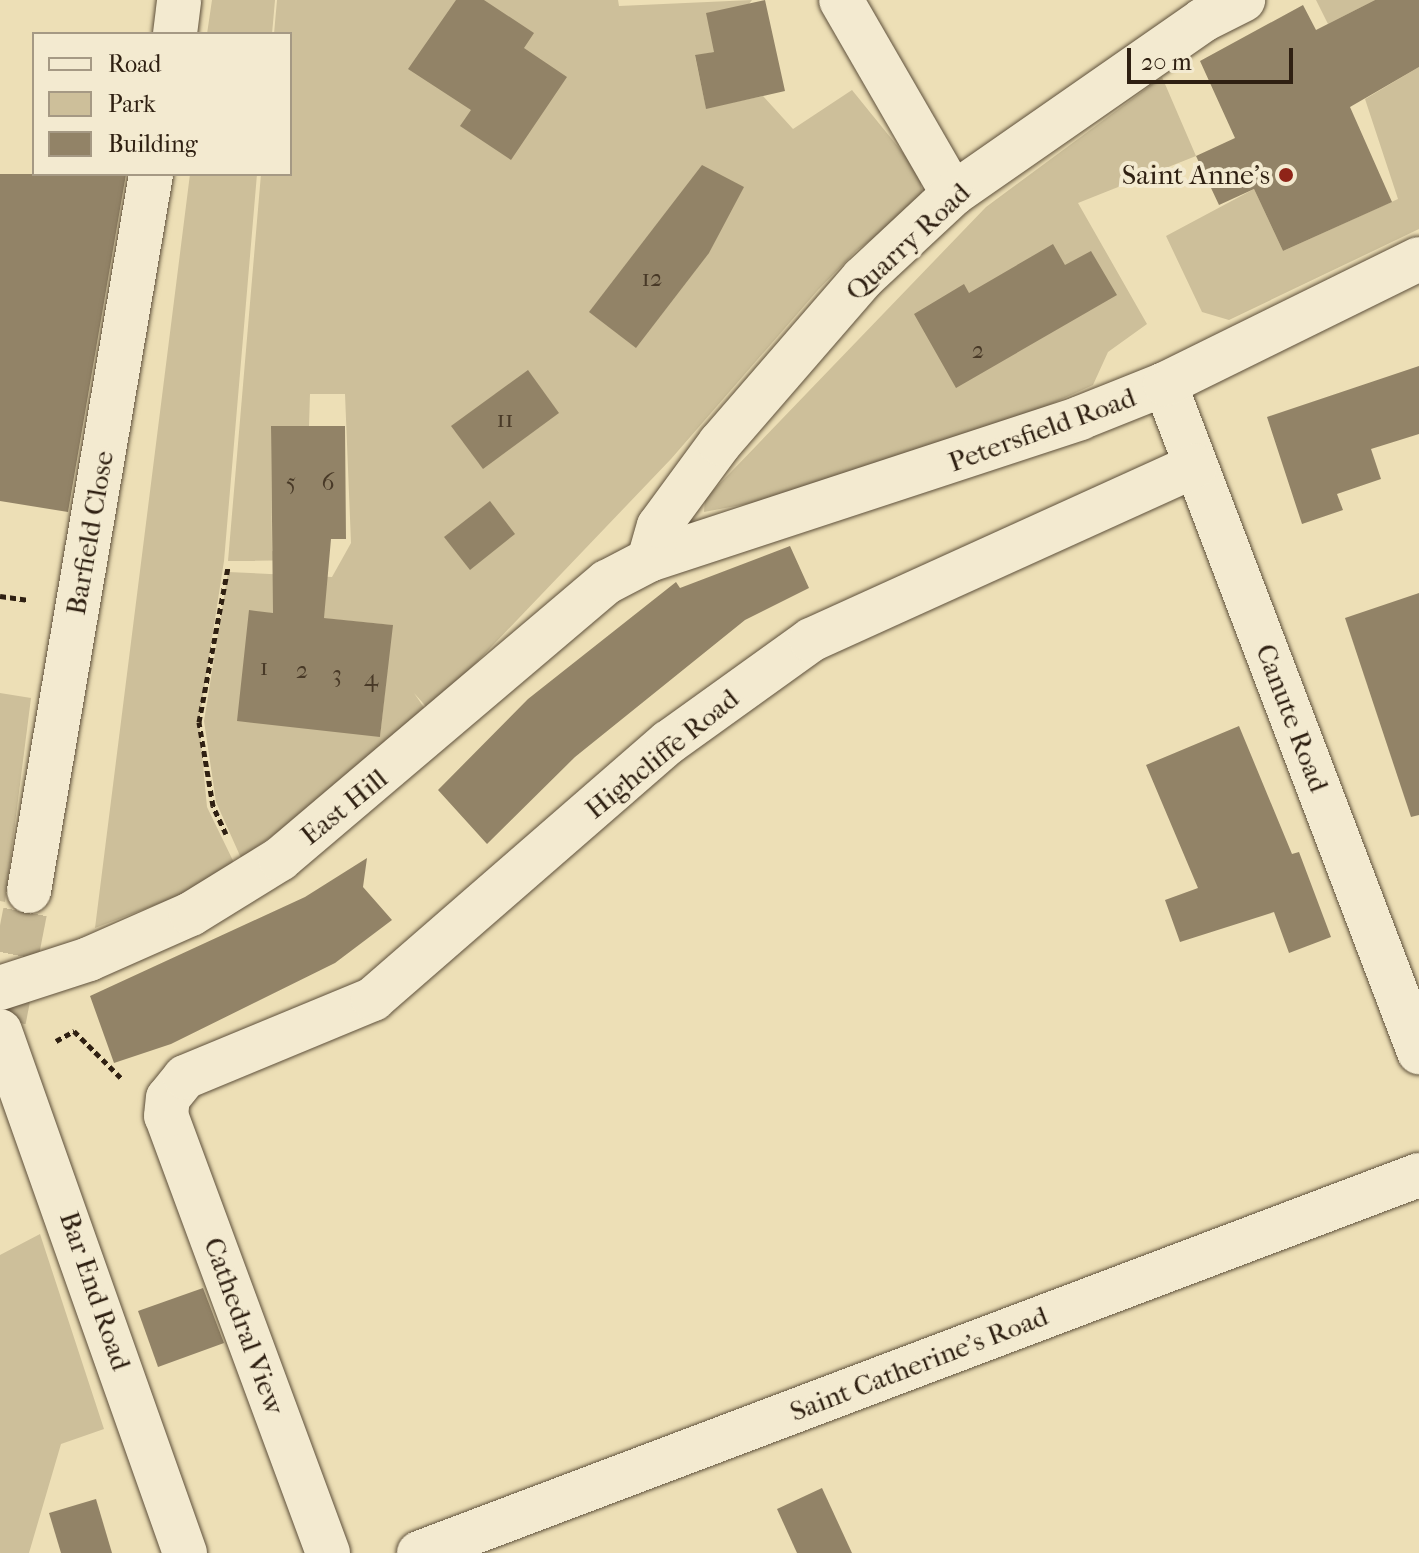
<!DOCTYPE html>
<html>
<head>
<meta charset="utf-8">
<style>
	body { margin:0 }
	#map { position:relative; width:1419px; height:1553px; overflow:hidden; background:#eddfb6; font-family:"IM FELL French Canon",serif }
	div>[style] { position:absolute }
	.green>* { inset:0; background:#cdbf9a }
	.building>* { inset:0; background:#928367 }
	.minor-tunnel>* { height:44px; margin-top:-22px; transform-origin:0; background:repeating-linear-gradient(90deg,#c7b995 0 44px,transparent 0 66px) }
	.path>* { height:5px; margin-top:-2.5px; transform-origin:0; background:repeating-linear-gradient(90deg,#2f2012 0 6px,transparent 0 10px) }
	.roads { filter:drop-shadow(0 0 2px #5e503b) drop-shadow(0 0 2px #5e503b) }
	.minor>* { height:44px; margin:-22px; padding:0 22px; transform-origin:22px; border-radius:22px; background:#f3ead0 }
	.tertiary>* { height:44px; margin:-22px; padding:0 22px; transform-origin:22px; border-radius:22px; background:#f3ead0 }
	.secondary>* { height:44px; margin:-22px; padding:0 22px; transform-origin:22px; border-radius:22px; background:#f3ead0 }
	.dots>* { width:22px; height:22px; translate:-50% -50%; box-sizing:border-box; border:4px solid #f3ead0; border-radius:50% }
	span { translate:-50% -50%; white-space:nowrap; text-align:center; line-height:1.15; -webkit-text-stroke:8px #f3ead0; paint-order:stroke }
	.number-label { font-size:24px; color:#483927 }
	.number-label span { -webkit-text-stroke-width:0 }
	.poi-label { font-size:28px; color:#2f2012 }
	.right { translate:-100% -50%; text-align:right }
	.street-label { font-size:28px; color:#2f2012 }
	.legend { position:absolute; left:32px; top:32px; width:260px; height:144px; box-sizing:border-box; background:#f3ead0; border:2px solid #a59984; margin:0; padding:10px 14px; list-style:none; font-size:24px; color:#2f2012 }
	.legend li { display:flex; align-items:center; gap:16px; height:40px }
	.legend b { width:40px; border:2px solid #a59984 }
	.scale { position:absolute; left:1127px; top:48px; width:166px; height:36px; box-sizing:border-box; border:4px solid #2f2012; border-top:0; padding-left:10px; font-size:24px; line-height:28px; white-space:nowrap; color:#2f2012; -webkit-text-stroke:6px #f3ead0; paint-order:stroke }
</style>
</head>
<body>
<div id="map">
	<div class="green">
		<i style="clip-path:polygon(212px 0,275px 0,272px 34px,207px 34px)"></i>
		<i style="clip-path:polygon(evenodd,277px 0,618px 0,619px 6px,752px 0,714px 52px,695px 56px,706px 108px,763px 96px,793px 129px,852px 90px,920px 174px,923px 203px,857px 250px,818px 290px,671px 459px,430px 711px,414px 693px,425px 709px,344px 785px,241px 858px,216px 802px,204px 721px,228px 572px,332px 577px,351px 543px,345px 394px,310px 394px,309px 426px,271px 427px,272px 551px,309px 560px,228px 561px,261px 174px,290px 174px,290px 34px,274px 34px,277px 0,249px 611px,392px 625px,380px 737px,249px 611px)"></i>
		<i style="clip-path:polygon(1316px 0,1375px 0,1328px 24px)"></i>
		<i style="clip-path:polygon(1419px 67px,1419px 229px,1229px 320px,1202px 312px,1166px 236px,1254px 189px,1283px 251px,1398px 199px,1365px 99px)"></i>
		<i style="clip-path:polygon(1162px 77px,1196px 156px,1078px 203px,1147px 324px,1108px 352px,1093px 385px,1014px 421px,831px 488px,704px 512px,705px 499px,986px 207px)"></i>
		<i style="clip-path:polygon(190px 174px,257px 174px,224px 561px,199px 722px,207px 807px,239px 873px,95px 928px)"></i>
		<i style="clip-path:polygon(0 693px,31px 698px,5px 902px,0 901px)"></i>
		<i style="clip-path:polygon(40px 1234px,104px 1429px,61px 1444px,29px 1553px,0 1553px,0 1255px)"></i>
	</div>
	<div class="building">
		<i style="clip-path:polygon(456px 0,484px 0,534px 33px,524px 48px,567px 77px,511px 160px,460px 126px,471px 110px,408px 69px)"></i>
		<i style="clip-path:polygon(765px 0,785px 91px,706px 109px,695px 55px,714px 52px,706px 13px)"></i>
		<i style="clip-path:polygon(1375px 0,1419px 0,1419px 67px,1350px 107px,1392px 202px,1283px 251px,1254px 189px,1219px 205px,1196px 156px,1235px 138px,1200px 61px,1303px 5px,1316px 30px)"></i>
		<i style="clip-path:polygon(702px 165px,744px 187px,709px 253px,636px 348px,589px 312px)"></i>
		<i style="clip-path:polygon(0 174px,126px 174px,68px 512px,0 501px)"></i>
		<i style="clip-path:polygon(1053px 244px,1065px 265px,1091px 251px,1117px 295px,956px 388px,914px 314px,964px 284px,969px 293px)"></i>
		<i style="clip-path:polygon(1419px 366px,1419px 434px,1371px 449px,1381px 479px,1337px 494px,1343px 510px,1302px 524px,1267px 417px)"></i>
		<i style="clip-path:polygon(528px 370px,559px 413px,483px 469px,451px 426px)"></i>
		<i style="clip-path:polygon(271px 426px,345px 426px,346px 539px,331px 539px,324px 618px,393px 625px,380px 737px,237px 721px,249px 610px,273px 613px)"></i>
		<i style="clip-path:polygon(490px 501px,515px 534px,470px 570px,444px 537px)"></i>
		<i style="clip-path:polygon(790px 546px,809px 588px,745px 620px,575px 757px,487px 844px,438px 790px,528px 699px,676px 582px,680px 588px)"></i>
		<i style="clip-path:polygon(1419px 593px,1419px 815px,1411px 817px,1345px 618px)"></i>
		<i style="clip-path:polygon(1239px 726px,1292px 854px,1299px 852px,1331px 937px,1289px 953px,1274px 912px,1180px 942px,1165px 900px,1198px 888px,1146px 765px)"></i>
		<i style="clip-path:polygon(367px 858px,363px 887px,392px 920px,335px 963px,171px 1044px,114px 1063px,90px 996px,305px 897px)"></i>
		<i style="clip-path:polygon(203px 1288px,224px 1343px,158px 1367px,138px 1311px)"></i>
		<i style="clip-path:polygon(822px 1488px,852px 1553px,797px 1553px,777px 1509px)"></i>
		<i style="clip-path:polygon(96px 1499px,112px 1553px,61px 1553px,49px 1513px)"></i>
	</div>
	<div class="minor-tunnel">
		<i style="left:4px;top:1020px;width:131px;rotate:-79deg"></i>
	</div>
	<div class="path">
		<i style="left:0;top:596px;width:29px;rotate:8deg"></i>
		<i style="left:226px;top:834px;width:31px;rotate:-115deg"></i>
		<i style="left:213px;top:806px;width:85px;rotate:-99.5deg"></i>
		<i style="left:199px;top:722px;width:158px;rotate:-79.4deg"></i>
		<i style="left:56px;top:1041px;width:21px;rotate:-29deg"></i>
		<i style="left:74px;top:1031px;width:69px;rotate:45deg"></i>
	</div>
	<div class="roads">
		<div class="minor">
			<i style="left:841px;top:0;width:224px;rotate:60deg"></i>
			<i style="left:175px;top:34px;width:34px;rotate:-83deg"></i>
			<i style="left:1165px;top:384px;width:715px;rotate:69.18deg"></i>
			<i style="left:649px;top:560px;width:454px;rotate:-18.2deg"></i>
			<i style="left:1080px;top:418px;width:92px;rotate:-21.8deg"></i>
			<i style="left:1165px;top:384px;width:283px;rotate:-26.2deg"></i>
			<i style="left:29px;top:891px;width:727px;rotate:-80.34deg"></i>
			<i style="left:328px;top:1553px;width:466px;rotate:-110.3deg"></i>
			<i style="left:166px;top:1116px;width:18px;rotate:-84deg"></i>
			<i style="left:168px;top:1098px;width:27px;rotate:-51deg"></i>
			<i style="left:185px;top:1077px;width:204px;rotate:-22.5deg"></i>
			<i style="left:373px;top:999px;width:392px;rotate:-41deg"></i>
			<i style="left:669px;top:742px;width:175px;rotate:-35.7deg"></i>
			<i style="left:811px;top:640px;width:422px;rotate:-24.4deg"></i>
			<i style="left:419px;top:1553px;width:1069px;rotate:-20.71deg"></i>
		</div>
		<div class="tertiary">
			<i style="left:0;top:988px;width:94px;rotate:-18deg"></i>
			<i style="left:89px;top:959px;width:111px;rotate:-23.8deg"></i>
			<i style="left:191px;top:914px;width:105px;rotate:-31.7deg"></i>
			<i style="left:280px;top:859px;width:429px;rotate:-40.3deg"></i>
			<i style="left:607px;top:582px;width:47px;rotate:-27.6deg"></i>
			<i style="left:649px;top:560px;width:35px;rotate:-74deg"></i>
			<i style="left:659px;top:526px;width:103px;rotate:-53.7deg"></i>
			<i style="left:720px;top:443px;width:218px;rotate:-49.1deg"></i>
			<i style="left:863px;top:278px;width:123px;rotate:-43deg"></i>
			<i style="left:953px;top:194px;width:305px;rotate:-34.8deg"></i>
			<i style="left:1203px;top:20px;width:45px;rotate:-26.6deg"></i>
		</div>
		<div class="secondary">
			<i style="left:0;top:1031px;width:554px;rotate:70.49deg"></i>
		</div>
	</div>
	<div class="dots">
		<i style="left:1286px;top:175px;background:#8f2418"></i>
	</div>
	<div class="number-label">
		<span style="left:652px;top:279px">12</span>
		<span style="left:978px;top:351px">2</span>
		<span style="left:505px;top:420px">11</span>
		<span style="left:291px;top:483px">5</span>
		<span style="left:328px;top:483px">6</span>
		<span style="left:264px;top:668px">1</span>
		<span style="left:302px;top:671px">2</span>
		<span style="left:337px;top:675px">3</span>
		<span style="left:371px;top:679px">4</span>
	</div>
	<div class="poi-label">
		<span class="right" style="left:1270px;top:175px">Saint Anne's</span>
	</div>
	<div class="street-label">
		<span style="left:908px;top:242px;rotate:-43deg">Quarry Road</span>
		<span style="left:1042px;top:430px;rotate:-20deg">Petersfield Road</span>
		<span style="left:90px;top:533px;rotate:-80deg">Barfield Close</span>
		<span style="left:1292px;top:718px;rotate:69deg">Canute Road</span>
		<span style="left:662px;top:754px;rotate:-39deg">Highcliffe Road</span>
		<span style="left:344px;top:807px;rotate:-39deg">East Hill</span>
		<span style="left:95px;top:1291px;rotate:71deg">Bar End Road</span>
		<span style="left:244px;top:1326px;rotate:70deg">Cathedral View</span>
		<span style="left:919px;top:1364px;rotate:-21deg">Saint Catherine's Road</span>
	</div>
	<ul class="legend">
	<li><b style="height:10px;background:#f3ead0"></b>Road</li>
	<li><b style="height:22px;background:#cdbf9a"></b>Park</li>
	<li><b style="height:22px;background:#928367"></b>Building</li>
	</ul>
	<div class="scale">20 m</div>
</div>
</body>
</html>
